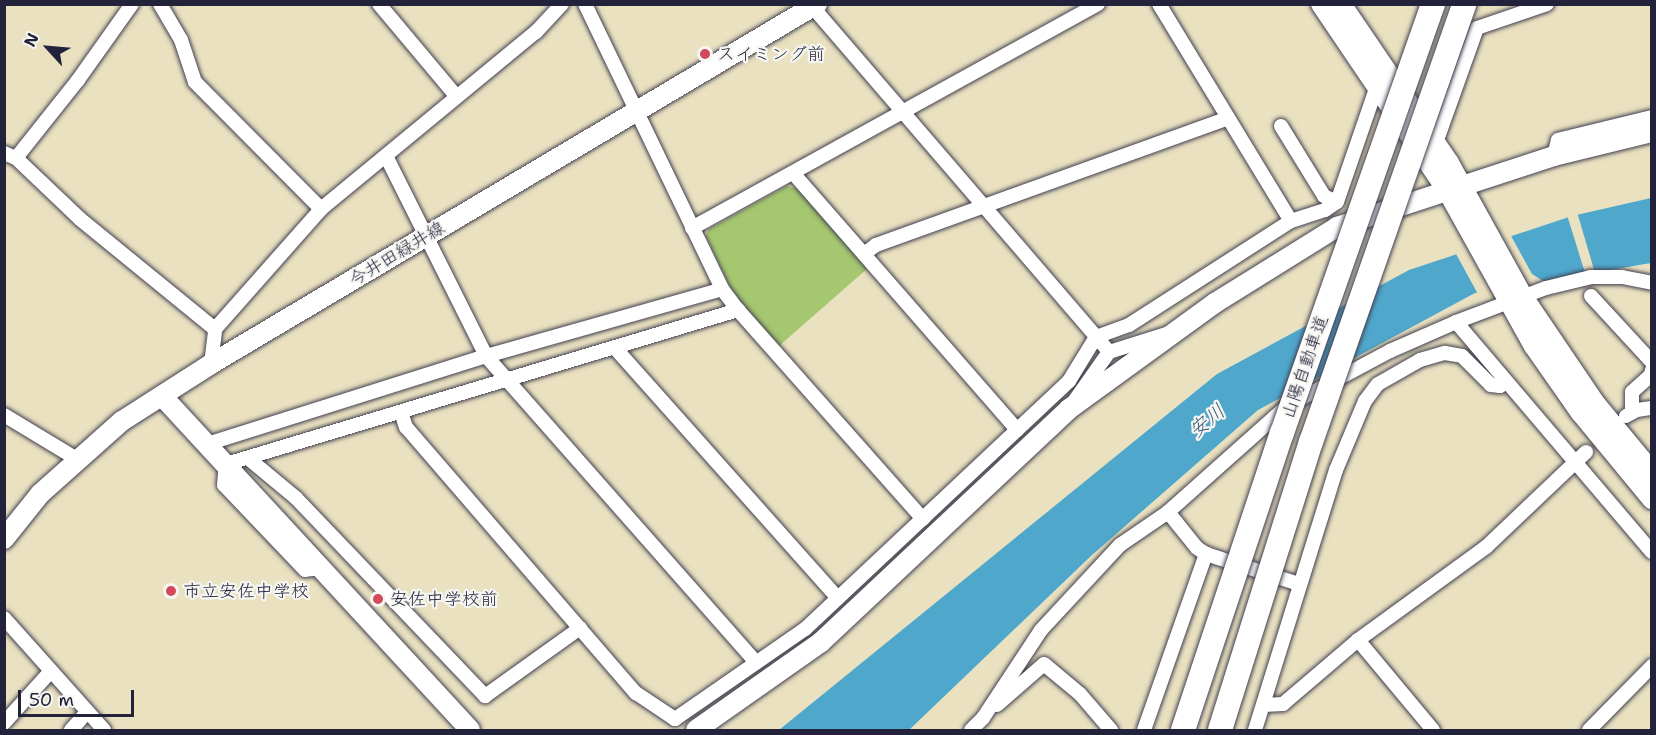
<!DOCTYPE html>
<html>
<head>
<meta charset="utf-8">
<style>
	body { margin:0 }
	#map { position:relative; width:1656px; height:735px; overflow:hidden; background:#eae1c1; font-family:"Shantell Sans","Klee One",sans-serif }
	div>[style] { position:absolute }
	.green>* { inset:0; background:#a4c770 }
	.water>* { inset:0; background:#4fa7cc }
	.pier>* { inset:0; background:#eae1c1 }
	.roads { filter:drop-shadow(0 0 2px #403f4f) drop-shadow(0 0 2px #403f4f) }
	.street>* { height:14px; margin:-7px; padding:0 7px; transform-origin:7px; border-radius:7px; background:#fff }
	.secondary>* { height:20px; margin:-10px; padding:0 10px; transform-origin:10px; border-radius:10px; background:#fff }
	.bridges { filter:drop-shadow(0 0 2px #403f4f) drop-shadow(0 0 2px #403f4f) }
	.highway-bridge>* { height:24px; margin:-12px; padding:0 12px; transform-origin:12px; border-radius:12px; background:#fff }
	.dots>* { width:16px; height:16px; translate:-50% -50%; box-sizing:border-box; border:3px solid #f6f6f2; border-radius:50% }
	span { translate:-50% -50%; white-space:nowrap; text-align:center; line-height:1.15; -webkit-text-stroke:4.5px #f6f6f2; paint-order:stroke }
	.poi-label { font-size:18px; color:#22223b }
	.left { translate:0 -50%; text-align:left }
	.street-label { font-size:18px; color:#22223b }
	.water-label { font-size:20px; color:#345775; font-style:italic }
	.frame { position:absolute; inset:0; border:6px solid #22223b; pointer-events:none }
	.north { position:absolute; left:18px; top:18px; width:60px; height:60px; -webkit-text-stroke:4px #f6f6f2; paint-order:stroke; rotate:296deg; font-size:16px; font-weight:700; line-height:24px; text-align:center; color:#22223b }
	.north::after { content:''; display:block; margin:auto; width:21px; height:27px; background:#22223b; clip-path:polygon(50% 0,100% 100%,50% 72%,0 100%) }
	.scale { position:absolute; left:18px; top:690px; width:116px; height:27px; box-sizing:border-box; border:3px solid #22223b; border-top:0; padding-left:8px; font-size:18px; line-height:21px; white-space:nowrap; color:#22223b; -webkit-text-stroke:4px #f6f6f2; paint-order:stroke }
</style>
</head>
<body>
<div id="map">
	<div class="green">
		<i style="clip-path:polygon(787px 186px,799px 189px,868px 268px,779px 346px,744px 308px,730px 287px,706px 236px,709px 229px)"></i>
	</div>
	<div class="water">
		<i style="clip-path:polygon(1651px 198px,1651px 263px,1475px 293px,1258px 410px,1092px 555px,909px 730px,779px 730px,1217px 374px,1409px 270px,1572px 216px)"></i>
	</div>
	<div class="pier">
		<i style="clip-path:polygon(1577px 212px,1595px 273px,1586px 276px,1567px 215px)"></i>
		<i style="clip-path:polygon(1510px 234px,1532px 274px,1548px 284px,1479px 296px,1455px 252px)"></i>
	</div>
	<div class="roads">
		<div class="street">
			<i style="left:160px;top:4px;width:42px;rotate:59.7deg"></i>
			<i style="left:181px;top:40px;width:44px;rotate:71.6deg"></i>
			<i style="left:195px;top:82px;width:179px;rotate:45.2deg"></i>
			<i style="left:379px;top:4px;width:121px;rotate:50deg"></i>
			<i style="left:585px;top:4px;width:316px;rotate:64.3deg"></i>
			<i style="left:722px;top:289px;width:26px;rotate:53deg"></i>
			<i style="left:738px;top:310px;width:279px;rotate:48.5deg"></i>
			<i style="left:810px;top:4px;width:459px;rotate:49.3deg"></i>
			<i style="left:1159px;top:4px;width:254px;rotate:58.7deg"></i>
			<i style="left:1281px;top:126px;width:82px;rotate:58.4deg"></i>
			<i style="left:1324px;top:196px;width:14px;rotate:25deg"></i>
			<i style="left:1436px;top:143px;width:122px;rotate:-70.4deg"></i>
			<i style="left:1477px;top:28px;width:74px;rotate:-18.9deg"></i>
			<i style="left:4px;top:153px;width:13px;rotate:23deg"></i>
			<i style="left:16px;top:158px;width:88px;rotate:43.6deg"></i>
			<i style="left:80px;top:219px;width:174px;rotate:39.2deg"></i>
			<i style="left:386px;top:156px;width:224px;rotate:63.4deg"></i>
			<i style="left:486px;top:356px;width:407px;rotate:48.6deg"></i>
			<i style="left:1554px;top:156px;width:16px;rotate:-76deg"></i>
			<i style="left:1558px;top:140px;width:97px;rotate:-13.7deg"></i>
			<i style="left:16px;top:158px;width:100px;rotate:-51.5deg"></i>
			<i style="left:78px;top:80px;width:93px;rotate:-54.6deg"></i>
			<i style="left:793px;top:173px;width:341px;rotate:48.9deg"></i>
			<i style="left:692px;top:228px;width:464px;rotate:-28.9deg"></i>
			<i style="left:864px;top:254px;width:15px;rotate:-37deg"></i>
			<i style="left:876px;top:245px;width:374px;rotate:-19.8deg"></i>
			<i style="left:1591px;top:296px;width:90px;rotate:47.3deg"></i>
			<i style="left:1456px;top:322px;width:302px;rotate:49.6deg"></i>
			<i style="left:615px;top:348px;width:335px;rotate:48.3deg"></i>
			<i style="left:211px;top:364px;width:35px;rotate:-83deg"></i>
			<i style="left:215px;top:329px;width:160px;rotate:-48.5deg"></i>
			<i style="left:321px;top:209px;width:278px;rotate:-39.5deg"></i>
			<i style="left:536px;top:32px;width:38px;rotate:-47deg"></i>
			<i style="left:1075px;top:400px;width:59px;rotate:-54.7deg"></i>
			<i style="left:1109px;top:352px;width:60px;rotate:-17.5deg"></i>
			<i style="left:401px;top:412px;width:16px;rotate:72deg"></i>
			<i style="left:406px;top:427px;width:352px;rotate:49.2deg"></i>
			<i style="left:636px;top:693px;width:47px;rotate:33.7deg"></i>
			<i style="left:675px;top:719px;width:158px;rotate:-34.7deg"></i>
			<i style="left:805px;top:629px;width:362px;rotate:-43.2deg"></i>
			<i style="left:1069px;top:381px;width:52px;rotate:-58.5deg"></i>
			<i style="left:1096px;top:337px;width:35px;rotate:-20deg"></i>
			<i style="left:1129px;top:325px;width:193px;rotate:-32.7deg"></i>
			<i style="left:1291px;top:221px;width:36px;rotate:-18deg"></i>
			<i style="left:1325px;top:210px;width:14px;rotate:-34deg"></i>
			<i style="left:1337px;top:202px;width:126px;rotate:-71deg"></i>
			<i style="left:1632px;top:412px;width:20px;rotate:-90deg"></i>
			<i style="left:1632px;top:392px;width:25px;rotate:-42deg"></i>
			<i style="left:1651px;top:375px;width:5px;rotate:-79deg"></i>
			<i style="left:4px;top:415px;width:85px;rotate:31.1deg"></i>
			<i style="left:1626px;top:416px;width:13px;rotate:-29deg"></i>
			<i style="left:1637px;top:410px;width:15px;rotate:-8deg"></i>
			<i style="left:207px;top:444px;width:293px;rotate:-17.5deg"></i>
			<i style="left:486px;top:356px;width:245px;rotate:-15.8deg"></i>
			<i style="left:248px;top:458px;width:62px;rotate:39.8deg"></i>
			<i style="left:296px;top:498px;width:274px;rotate:46.3deg"></i>
			<i style="left:485px;top:696px;width:117px;rotate:-35.6deg"></i>
			<i style="left:1168px;top:512px;width:46px;rotate:51.1deg"></i>
			<i style="left:1197px;top:548px;width:11px;rotate:34deg"></i>
			<i style="left:1206px;top:554px;width:98px;rotate:17.9deg"></i>
			<i style="left:323px;top:568px;width:18px;rotate:174deg"></i>
			<i style="left:305px;top:570px;width:117px;rotate:-133.6deg"></i>
			<i style="left:224px;top:485px;width:21px;rotate:-85deg"></i>
			<i style="left:226px;top:464px;width:535px;rotate:-16.74deg"></i>
			<i style="left:4px;top:618px;width:150px;rotate:48.2deg"></i>
			<i style="left:1358px;top:640px;width:117px;rotate:50.2deg"></i>
			<i style="left:997px;top:705px;width:62px;rotate:-41.1deg"></i>
			<i style="left:1044px;top:664px;width:47px;rotate:39.8deg"></i>
			<i style="left:1080px;top:694px;width:48px;rotate:49.3deg"></i>
			<i style="left:1263px;top:705px;width:20px;rotate:-3deg"></i>
			<i style="left:1283px;top:704px;width:99px;rotate:-40.5deg"></i>
			<i style="left:1358px;top:640px;width:158px;rotate:-36deg"></i>
			<i style="left:1486px;top:547px;width:138px;rotate:-43.5deg"></i>
			<i style="left:4px;top:723px;width:70px;rotate:-47.9deg"></i>
			<i style="left:71px;top:730px;width:24px;rotate:-48deg"></i>
			<i style="left:971px;top:730px;width:17px;rotate:-45deg"></i>
			<i style="left:983px;top:718px;width:105px;rotate:-56.6deg"></i>
			<i style="left:1041px;top:630px;width:116px;rotate:-47.1deg"></i>
			<i style="left:1120px;top:545px;width:58px;rotate:-34.5deg"></i>
			<i style="left:1168px;top:512px;width:159px;rotate:-41.7deg"></i>
			<i style="left:1287px;top:406px;width:117px;rotate:-28.1deg"></i>
			<i style="left:1390px;top:351px;width:72px;rotate:-23.7deg"></i>
			<i style="left:1456px;top:322px;width:96px;rotate:-20.7deg"></i>
			<i style="left:1546px;top:288px;width:46px;rotate:-13.7deg"></i>
			<i style="left:1591px;top:277px;width:31px"></i>
			<i style="left:1622px;top:277px;width:31px;rotate:11deg"></i>
			<i style="left:1144px;top:730px;width:187px;rotate:-70.6deg"></i>
			<i style="left:1255px;top:730px;width:272px;rotate:-72.7deg"></i>
			<i style="left:1336px;top:470px;width:75px;rotate:-67.2deg"></i>
			<i style="left:1365px;top:401px;width:21px;rotate:-53deg"></i>
			<i style="left:1378px;top:384px;width:48px;rotate:-29.7deg"></i>
			<i style="left:1420px;top:360px;width:26px;rotate:-16deg"></i>
			<i style="left:1445px;top:353px;width:17px;rotate:10deg"></i>
			<i style="left:1462px;top:356px;width:41px;rotate:45deg"></i>
			<i style="left:1491px;top:385px;width:9px;rotate:6deg"></i>
			<i style="left:1500px;top:386px;width:7px;rotate:-34deg"></i>
			<i style="left:1589px;top:730px;width:90px;rotate:-45.5deg"></i>
		</div>
		<div class="secondary">
			<i style="left:1321px;top:4px;width:225px;rotate:55.9deg"></i>
			<i style="left:1447px;top:190px;width:179px;rotate:60.9deg"></i>
			<i style="left:1534px;top:346px;width:82px;rotate:55deg"></i>
			<i style="left:1581px;top:413px;width:112px;rotate:50.5deg"></i>
			<i style="left:1341px;top:4px;width:192px;rotate:55.8deg"></i>
			<i style="left:1449px;top:163px;width:153px;rotate:61.1deg"></i>
			<i style="left:1523px;top:297px;width:127px;rotate:55.9deg"></i>
			<i style="left:1594px;top:402px;width:91px;rotate:50.4deg"></i>
			<i style="left:162px;top:396px;width:454px;rotate:47.3deg"></i>
			<i style="left:4px;top:539px;width:58px;rotate:-51.3deg"></i>
			<i style="left:40px;top:494px;width:110px;rotate:-41.7deg"></i>
			<i style="left:122px;top:421px;width:106px;rotate:-32.6deg"></i>
			<i style="left:211px;top:364px;width:705px;rotate:-30.71deg"></i>
			<i style="left:696px;top:730px;width:153px;rotate:-35.1deg"></i>
			<i style="left:821px;top:642px;width:340px;rotate:-43.2deg"></i>
			<i style="left:1069px;top:409px;width:180px;rotate:-36deg"></i>
			<i style="left:1215px;top:303px;width:144px;rotate:-31.9deg"></i>
			<i style="left:1337px;top:227px;width:228px;rotate:-18.1deg"></i>
			<i style="left:1554px;top:156px;width:101px;rotate:-13.8deg"></i>
		</div>
	</div>
	<div class="bridges">
		<div class="highway-bridge">
			<i style="left:1183px;top:730px;width:313px;rotate:-71.6deg"></i>
			<i style="left:1282px;top:433px;width:455px;rotate:-70.6deg"></i>
			<i style="left:1220px;top:730px;width:302px;rotate:-72.5deg"></i>
			<i style="left:1311px;top:442px;width:464px;rotate:-70.7deg"></i>
		</div>
	</div>
	<div class="dots">
		<i style="left:705px;top:54px;background:#d1495b"></i>
		<i style="left:171px;top:591px;background:#d1495b"></i>
		<i style="left:378px;top:599px;background:#d1495b"></i>
	</div>
	<div class="poi-label">
		<span class="left" style="left:717px;top:54px">スイミング前</span>
		<span class="left" style="left:183px;top:591px">市立安佐中学校</span>
		<span class="left" style="left:390px;top:599px">安佐中学校前</span>
	</div>
	<div class="street-label">
		<span style="left:397px;top:254px;rotate:-31deg">今井田緑井線</span>
		<span style="left:1305px;top:367px;rotate:-71deg">山陽自動車道</span>
	</div>
	<div class="water-label">
		<span style="left:1207px;top:421px;rotate:-40deg">安川</span>
	</div>
	<div class="frame"></div>
	<div class="north">N</div>
	<div class="scale">50 m</div>
</div>
</body>
</html>
